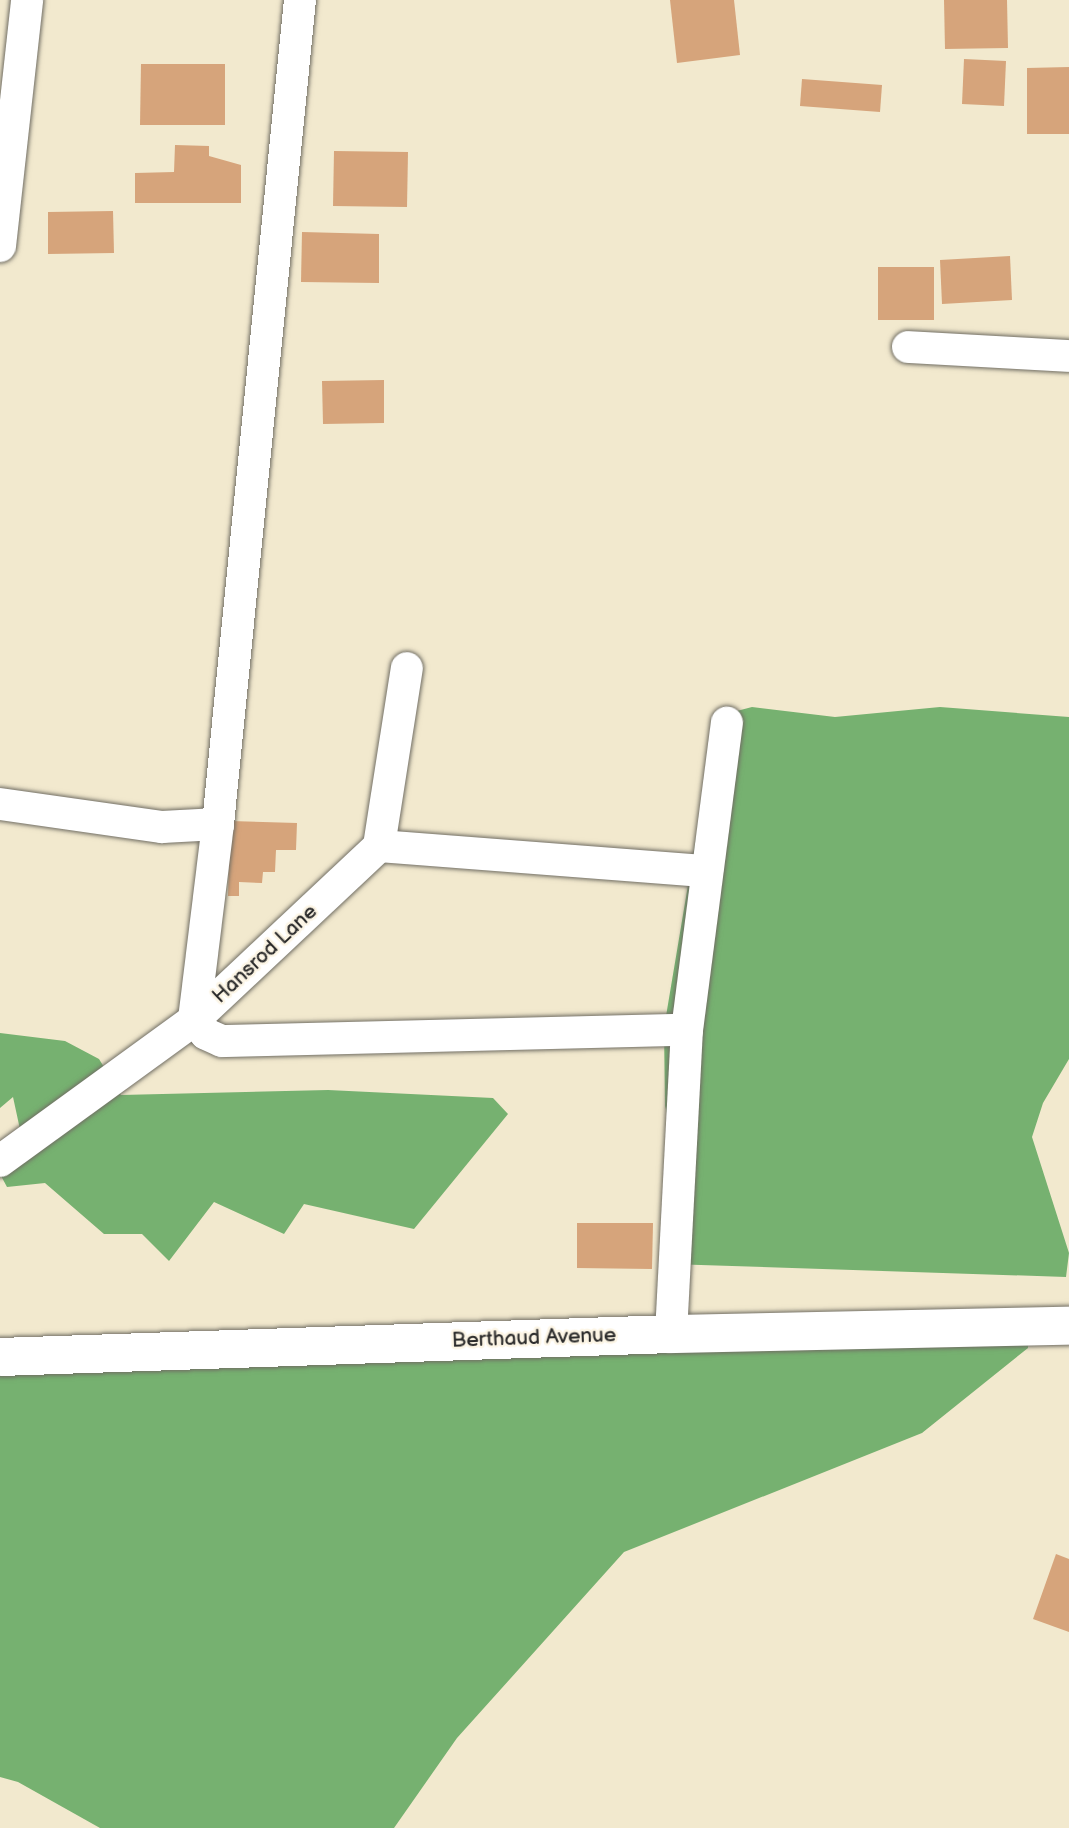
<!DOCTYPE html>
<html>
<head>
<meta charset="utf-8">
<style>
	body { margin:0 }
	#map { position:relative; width:1069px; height:1828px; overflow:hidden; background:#f2e9ce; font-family:"Balsamiq Sans",sans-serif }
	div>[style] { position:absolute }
	.forest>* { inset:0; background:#76b170 }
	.building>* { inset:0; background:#d6a47b }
	.roads { filter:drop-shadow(0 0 2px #716e64) drop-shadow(0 0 2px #716e64) }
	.street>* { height:32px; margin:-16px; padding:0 16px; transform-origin:16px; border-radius:16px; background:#fff }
	.secondary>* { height:38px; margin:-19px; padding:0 19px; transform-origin:19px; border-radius:19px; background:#fff }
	span { translate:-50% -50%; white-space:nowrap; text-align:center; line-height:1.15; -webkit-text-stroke:5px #fcf5e5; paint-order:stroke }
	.street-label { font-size:21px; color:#2b2b2b }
</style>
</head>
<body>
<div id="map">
	<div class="forest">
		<i style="clip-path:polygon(752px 707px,835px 717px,940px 707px,1069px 717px,1069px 1059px,1043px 1103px,1032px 1137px,1069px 1253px,1066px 1277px,669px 1264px,681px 1164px,665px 1106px,664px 1028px,707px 772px,733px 712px)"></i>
		<i style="clip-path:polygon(0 1033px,65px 1041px,99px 1059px,121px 1095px,328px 1090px,493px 1098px,508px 1114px,414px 1229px,304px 1204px,284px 1234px,214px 1202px,169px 1261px,142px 1234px,104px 1234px,45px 1183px,7px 1187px,0 1174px,21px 1134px,13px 1097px,0 1108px)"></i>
		<i style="clip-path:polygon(1029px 1326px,1028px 1348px,922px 1433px,624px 1552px,457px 1738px,394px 1828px,100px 1828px,18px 1782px,0 1777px,0 1359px)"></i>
	</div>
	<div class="building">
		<i style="clip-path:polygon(670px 0,734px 0,740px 55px,677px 63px)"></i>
		<i style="clip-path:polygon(944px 0,1007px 0,1008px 48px,945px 49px)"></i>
		<i style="clip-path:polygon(964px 59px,1006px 61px,1004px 106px,962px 104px)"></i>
		<i style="clip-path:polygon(141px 64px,225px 64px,225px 125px,140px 125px)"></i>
		<i style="clip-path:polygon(1069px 67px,1069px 134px,1027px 134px,1027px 68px)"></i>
		<i style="clip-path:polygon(802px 79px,882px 85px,880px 112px,800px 106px)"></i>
		<i style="clip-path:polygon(175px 145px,209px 146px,209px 156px,241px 165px,241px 203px,135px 203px,135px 173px,174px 172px)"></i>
		<i style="clip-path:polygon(334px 151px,408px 152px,407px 207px,333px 206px)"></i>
		<i style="clip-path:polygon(113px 211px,114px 253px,48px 254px,48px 212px)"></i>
		<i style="clip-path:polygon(302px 232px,379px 234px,379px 283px,301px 282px)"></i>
		<i style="clip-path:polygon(1010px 256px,1012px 300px,942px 304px,940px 260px)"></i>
		<i style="clip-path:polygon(878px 267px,934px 267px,934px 320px,878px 320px)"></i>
		<i style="clip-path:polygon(384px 380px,384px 423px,323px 424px,322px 381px)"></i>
		<i style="clip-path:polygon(230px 821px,297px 823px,296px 850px,276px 850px,275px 872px,263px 872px,262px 883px,239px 882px,239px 896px,228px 896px)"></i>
		<i style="clip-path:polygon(577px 1223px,653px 1223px,652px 1269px,577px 1268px)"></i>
		<i style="clip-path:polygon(1056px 1554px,1069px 1559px,1069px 1632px,1033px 1619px)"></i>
	</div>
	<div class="roads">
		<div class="street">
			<i style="left:0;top:246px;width:247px;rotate:-83.7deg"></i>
			<i style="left:908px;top:347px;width:161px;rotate:3.2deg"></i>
			<i style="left:0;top:804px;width:164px;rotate:8.1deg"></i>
			<i style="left:162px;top:827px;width:56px;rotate:-3.1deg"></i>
			<i style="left:218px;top:824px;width:828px;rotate:-84.32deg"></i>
			<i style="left:218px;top:824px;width:197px;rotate:97deg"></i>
			<i style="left:194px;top:1020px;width:18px;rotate:49deg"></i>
			<i style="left:206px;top:1034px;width:17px;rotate:24deg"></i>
			<i style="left:222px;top:1041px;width:465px;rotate:-1.4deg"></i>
			<i style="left:379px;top:846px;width:329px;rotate:4.4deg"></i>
			<i style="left:0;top:1161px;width:240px;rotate:-36deg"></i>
			<i style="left:194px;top:1020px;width:254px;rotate:-43.2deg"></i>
			<i style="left:379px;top:846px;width:180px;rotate:-81.1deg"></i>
			<i style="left:671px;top:1334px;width:304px;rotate:-87deg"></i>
			<i style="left:687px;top:1030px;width:310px;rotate:-82.6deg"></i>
		</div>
		<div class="secondary">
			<i style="left:0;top:1357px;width:671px;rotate:-1.96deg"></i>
			<i style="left:671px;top:1334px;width:398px;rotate:-1.2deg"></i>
		</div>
	</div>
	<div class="street-label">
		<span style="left:265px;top:954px;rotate:-43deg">Hansrod Lane</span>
		<span style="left:534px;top:1338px;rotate:-2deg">Berthaud Avenue</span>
	</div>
</div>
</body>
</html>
